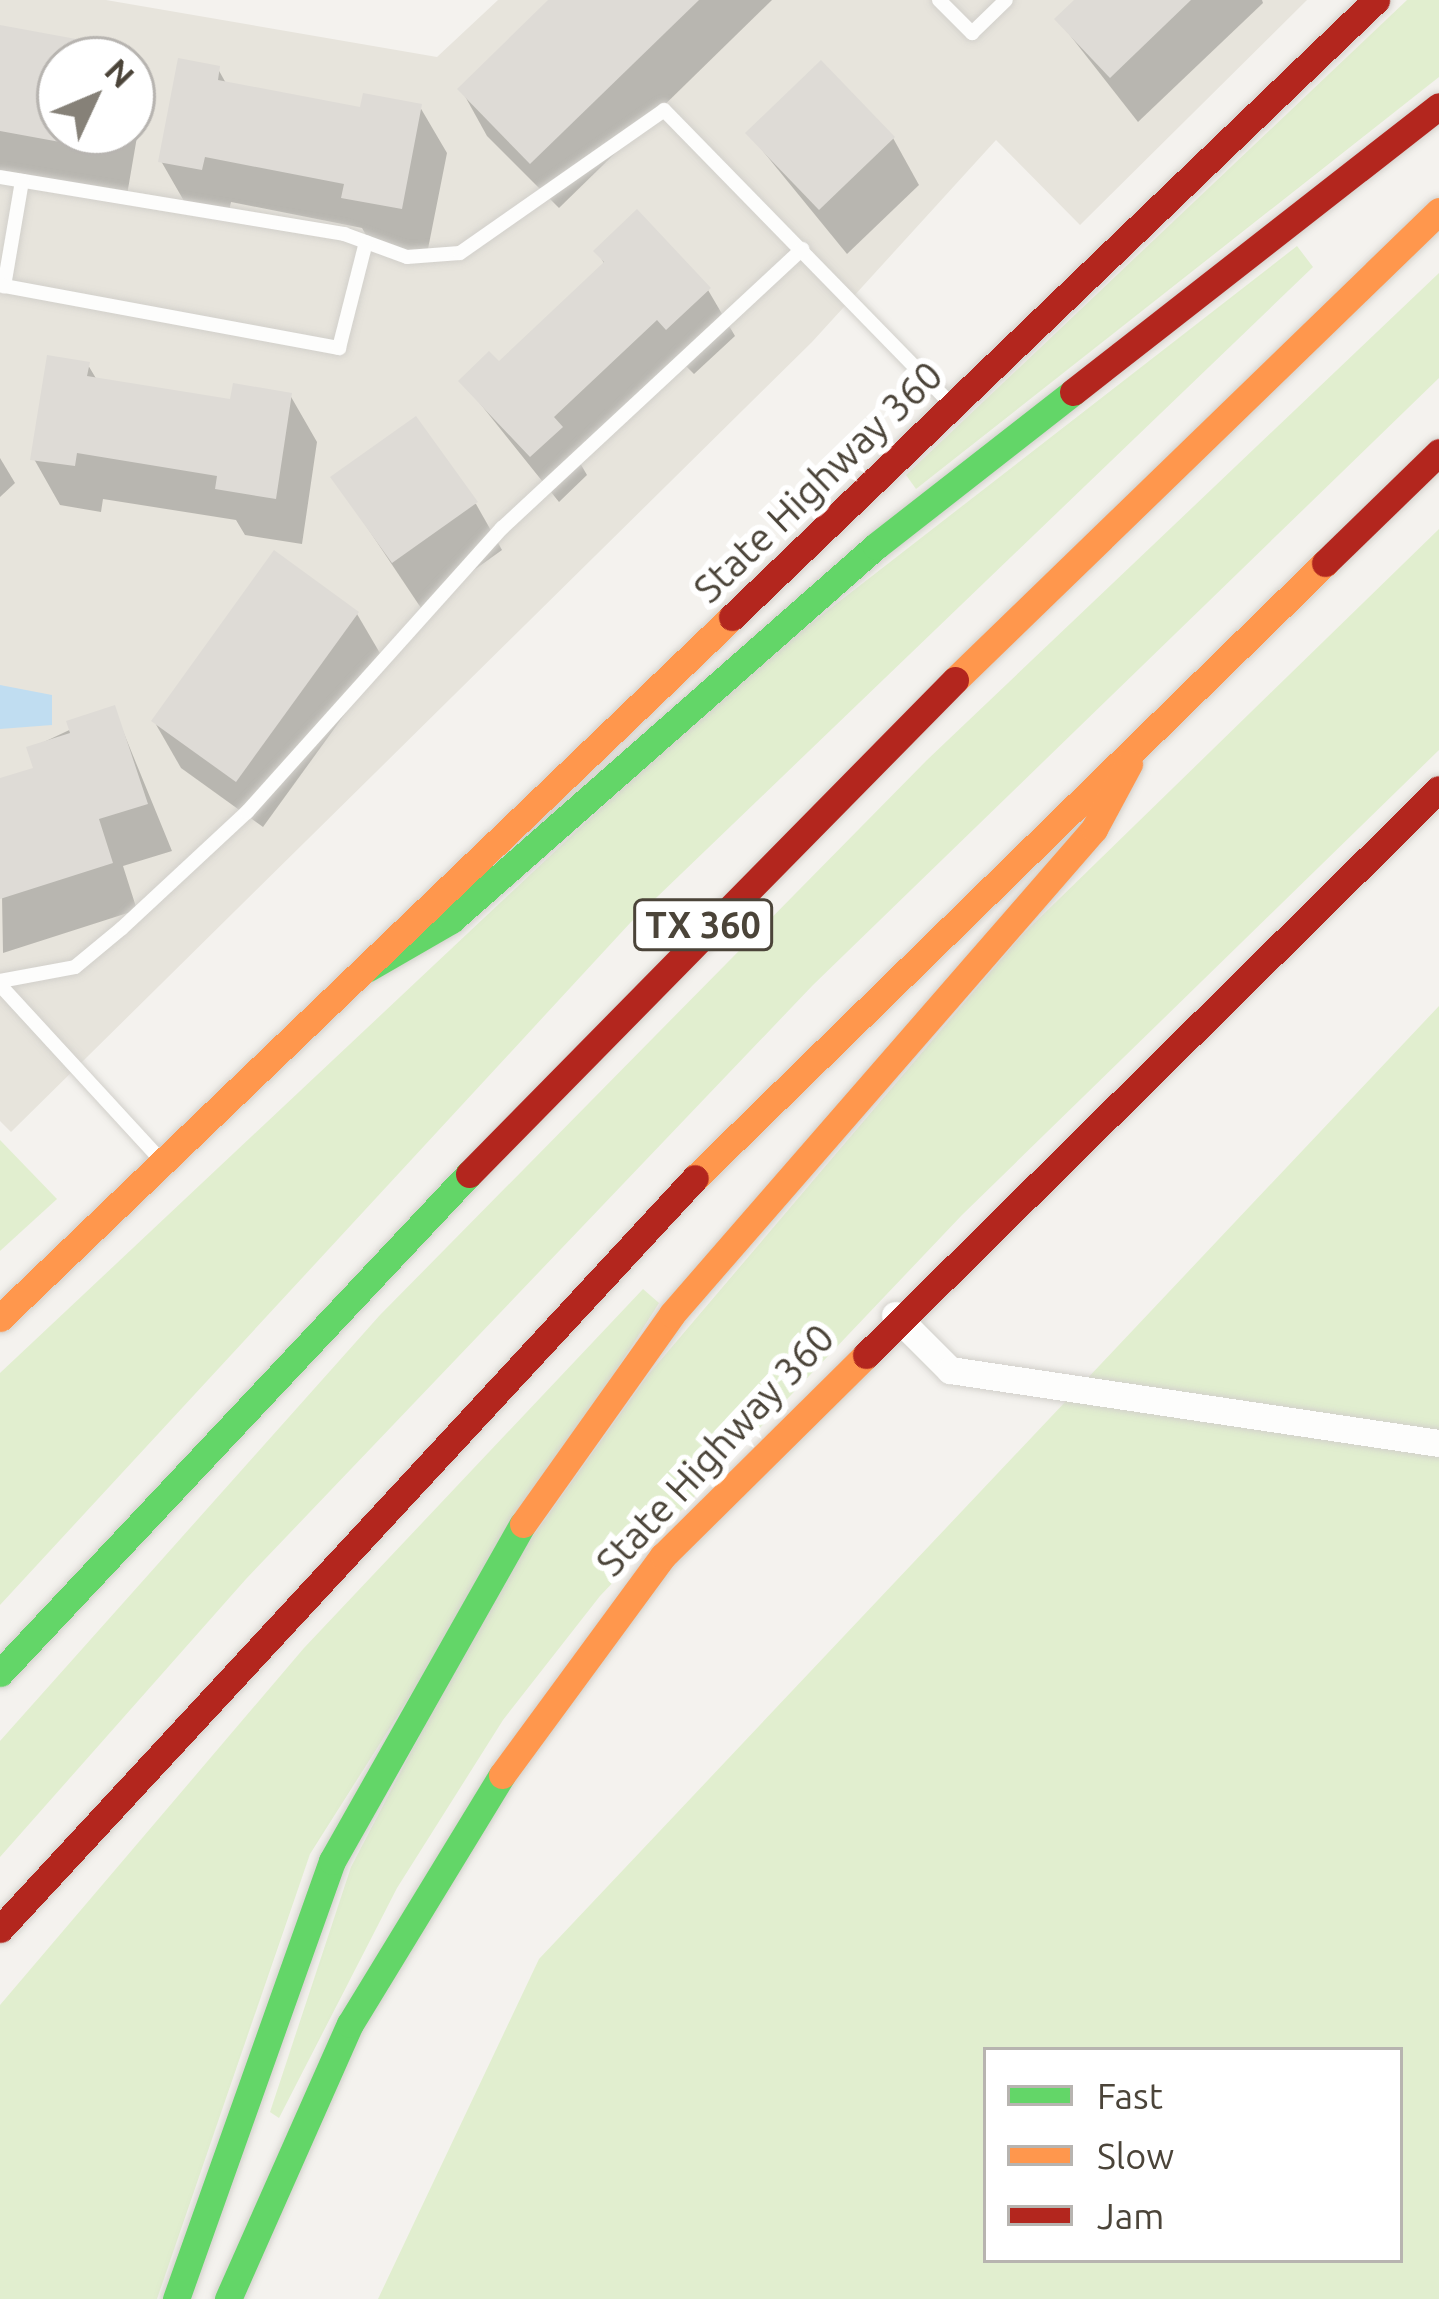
<!DOCTYPE html>
<html>
<head>
<meta charset="utf-8">
<style>
	body { margin:0 }
	#map { position:relative; width:1439px; height:2299px; overflow:hidden; background:#f4f2ee; font-family:Ubuntu,sans-serif }
	div>[style] { position:absolute }
	.residential>* { inset:0; background:#e7e4dc }
	.green>* { inset:0; background:#e1eecf }
	.water>* { inset:0; background:#c0ddf1 }
	.shadow>* { inset:0; background:#0003 }
	.building>* { inset:0; background:#dedbd6 }
	.roads { filter:drop-shadow(0 0 3px #d2d0cb) drop-shadow(0 0 3px #d2d0cb) }
	.lane>* { height:14px; margin:-7px; padding:0 7px; transform-origin:7px; border-radius:7px; background:#fdfdfc }
	.street>* { height:27px; margin:-13.5px; padding:0 13.5px; transform-origin:13.5px; border-radius:13.5px; background:#fdfdfc }
	.fast>* { height:27px; margin:-13.5px; padding:0 13.5px; transform-origin:13.5px; border-radius:13.5px; background:#63d668 }
	.slow>* { height:27px; margin:-13.5px; padding:0 13.5px; transform-origin:13.5px; border-radius:13.5px; background:#ff974d }
	.jam>* { height:27px; margin:-13.5px; padding:0 13.5px; transform-origin:13.5px; border-radius:13.5px; background:#b3261e }
	span { translate:-50% -50%; white-space:nowrap; text-align:center; line-height:1.15; -webkit-text-stroke:12px #fff; paint-order:stroke }
	.shield-label span { padding:3px 9px; background:#fff; border:3px solid; border-radius:9px; -webkit-text-stroke-width:0 }
	.shield-label { font-size:36px; color:#4b4439; font-weight:700 }
	.street-label { font-size:39px; color:#4b4439 }
	.legend { position:absolute; left:983px; top:2047px; width:420px; height:216px; box-sizing:border-box; background:#fff; border:3px solid #b7b4b0; margin:0; padding:15px 21px; list-style:none; font-size:36px; color:#4b4439 }
	.legend li { display:flex; align-items:center; gap:24px; height:60px }
	.legend b { width:60px; border:3px solid #b7b4b0 }
	.north { position:absolute; left:36px; top:36px; width:120px; height:120px; box-sizing:border-box; background:#fff; border:3px solid #b7b4b0; border-radius:50%; rotate:46deg; font-size:33px; font-weight:700; line-height:48px; text-align:center; color:#4b4439 }
	.north::after { content:''; display:block; margin:auto; width:42px; height:54px; background:#868178; clip-path:polygon(50% 0,100% 100%,50% 72%,0 100%) }
</style>
</head>
<body>
<div id="map">
	<div class="residential">
		<i style="clip-path:polygon(evenodd,0 0,106px 0,437px 57px,498px 0,1307px 0,1080px 225px,996px 140px,812px 342px,11px 1132px,0 1121px,0 0,60px 60px,132px 60px,132px 132px,60px 132px,60px 60px)"></i>
	</div>
	<div class="green">
		<i style="clip-path:polygon(1407px 0,1439px 0,1439px 77px,916px 489px,906px 475px)"></i>
		<i style="clip-path:polygon(1297px 246px,1313px 267px,631px 922px,0 1605px,0 1373px,733px 684px)"></i>
		<i style="clip-path:polygon(1439px 273px,1439px 378px,813px 985px,246px 1579px,0 1857px,0 1741px,380px 1315px,927px 760px)"></i>
		<i style="clip-path:polygon(1439px 529px,1439px 750px,962px 1215px,600px 1596px,503px 1720px,397px 1888px,279px 2118px,270px 2112px,351px 1867px,498px 1585px,648px 1375px,1021px 936px)"></i>
		<i style="clip-path:polygon(evenodd,1439px 1006px,1439px 2299px,378px 2299px,539px 1959px,1439px 1006px,986px 2050px,1400px 2050px,1400px 2260px,986px 2260px,986px 2050px)"></i>
		<i style="clip-path:polygon(0 1140px,57px 1199px,0 1251px)"></i>
		<i style="clip-path:polygon(643px 1289px,659px 1303px,310px 1854px,157px 2299px,0 2299px,0 2005px,304px 1648px)"></i>
	</div>
	<div class="water">
		<i style="clip-path:polygon(0 685px,52px 695px,52px 725px,0 729px)"></i>
	</div>
	<div class="shadow">
		<i style="clip-path:polygon(553px 0,772px 0,559px 208px,487px 136px,461px 89px)"></i>
		<i style="clip-path:polygon(1078px 0,1262px 0,1263px 3px,1138px 122px,1058px 20px)"></i>
		<i style="clip-path:polygon(0 28px,117px 49px,123px 60px,60px 60px,60px 132px,132px 132px,132px 75px,144px 96px,127px 195px,0 172px)"></i>
		<i style="clip-path:polygon(218px 69px,227px 85px,362px 111px,420px 107px,447px 153px,427px 254px,371px 244px,362px 228px,231px 202px,228px 215px,188px 208px,161px 161px)"></i>
		<i style="clip-path:polygon(749px 134px,893px 138px,919px 185px,847px 254px)"></i>
		<i style="clip-path:polygon(597px 251px,708px 290px,735px 336px,694px 374px,685px 365px,580px 463px,587px 475px,559px 502px,462px 381px,498px 365px,605px 265px)"></i>
		<i style="clip-path:polygon(88px 365px,97px 380px,233px 402px,290px 395px,317px 442px,302px 544px,245px 535px,236px 520px,103px 499px,101px 512px,60px 505px,34px 459px)"></i>
		<i style="clip-path:polygon(0 458px,15px 483px,0 497px)"></i>
		<i style="clip-path:polygon(334px 478px,476px 504px,502px 550px,421px 608px)"></i>
		<i style="clip-path:polygon(357px 614px,384px 660px,263px 827px,181px 768px,154px 721px)"></i>
		<i style="clip-path:polygon(114px 709px,172px 851px,123px 866px,137px 910px,3px 953px,0 782px,36px 770px,29px 749px)"></i>
	</div>
	<div class="building">
		<i style="clip-path:polygon(548px 0,699px 0,530px 164px,457px 89px)"></i>
		<i style="clip-path:polygon(1074px 0,1191px 0,1110px 78px,1054px 19px)"></i>
		<i style="clip-path:polygon(0 25px,114px 46px,113px 60px,60px 60px,60px 142px,0 131px)"></i>
		<i style="clip-path:polygon(178px 58px,220px 66px,218px 80px,360px 107px,363px 93px,422px 104px,402px 209px,341px 198px,344px 184px,205px 157px,202px 170px,158px 162px)"></i>
		<i style="clip-path:polygon(821px 60px,895px 137px,819px 210px,745px 133px)"></i>
		<i style="clip-path:polygon(637px 209px,711px 288px,666px 330px,657px 320px,554px 417px,563px 427px,530px 457px,458px 381px,489px 351px,499px 361px,604px 262px,593px 251px)"></i>
		<i style="clip-path:polygon(47px 355px,90px 362px,87px 376px,230px 399px,233px 383px,292px 393px,276px 499px,215px 489px,217px 476px,77px 453px,75px 466px,30px 460px)"></i>
		<i style="clip-path:polygon(416px 416px,478px 502px,392px 563px,330px 477px)"></i>
		<i style="clip-path:polygon(274px 550px,359px 612px,236px 782px,151px 721px)"></i>
		<i style="clip-path:polygon(115px 705px,148px 804px,99px 819px,113px 863px,0 899px,0 778px,33px 768px,26px 747px,70px 733px,66px 721px)"></i>
	</div>
	<div class="roads">
		<div class="lane">
			<i style="left:939px;top:0;width:47px;rotate:45deg"></i>
			<i style="left:972px;top:33px;width:47px;rotate:-44.1deg"></i>
			<i style="left:0;top:177px;width:349px;rotate:9.4deg"></i>
			<i style="left:344px;top:234px;width:67px;rotate:20.1deg"></i>
			<i style="left:407px;top:257px;width:53px;rotate:-4.3deg"></i>
			<i style="left:460px;top:253px;width:249px;rotate:-35deg"></i>
			<i style="left:664px;top:110px;width:411px;rotate:45.7deg"></i>
			<i style="left:22px;top:181px;width:107px;rotate:99.7deg"></i>
			<i style="left:4px;top:286px;width:341px;rotate:10.5deg"></i>
			<i style="left:339px;top:348px;width:109px;rotate:-75.7deg"></i>
			<i style="left:0;top:981px;width:76px;rotate:-10.6deg"></i>
			<i style="left:75px;top:967px;width:61px;rotate:-39.7deg"></i>
			<i style="left:122px;top:928px;width:171px;rotate:-42.9deg"></i>
			<i style="left:247px;top:812px;width:382px;rotate:-48.1deg"></i>
			<i style="left:502px;top:528px;width:410px;rotate:-42.9deg"></i>
			<i style="left:0;top:985px;width:241px;rotate:47.4deg"></i>
		</div>
		<div class="street">
			<i style="left:895px;top:1315px;width:78px;rotate:45deg"></i>
			<i style="left:950px;top:1370px;width:494px;rotate:8.5deg"></i>
		</div>
		<div class="fast">
			<i style="left:368px;top:968px;width:96px;rotate:-30deg"></i>
			<i style="left:451px;top:920px;width:566px;rotate:-41.35deg"></i>
			<i style="left:876px;top:546px;width:250px;rotate:-38deg"></i>
			<i style="left:0;top:1673px;width:685px;rotate:-46.78deg"></i>
			<i style="left:176px;top:2299px;width:465px;rotate:-70.4deg"></i>
			<i style="left:332px;top:1861px;width:387px;rotate:-60.5deg"></i>
			<i style="left:228px;top:2299px;width:301px;rotate:-66.1deg"></i>
			<i style="left:350px;top:2024px;width:292px;rotate:-58.6deg"></i>
		</div>
		<div class="slow">
			<i style="left:955px;top:680px;width:674px;rotate:-44.1deg"></i>
			<i style="left:695px;top:1178px;width:880px;rotate:-44.31deg"></i>
			<i style="left:0;top:1318px;width:1014px;rotate:-43.76deg"></i>
			<i style="left:523px;top:1524px;width:257px;rotate:-54.6deg"></i>
			<i style="left:672px;top:1314px;width:643px;rotate:-48.97deg"></i>
			<i style="left:1094px;top:829px;width:74px;rotate:-61.7deg"></i>
			<i style="left:502px;top:1775px;width:272px;rotate:-53.7deg"></i>
			<i style="left:663px;top:1556px;width:286px;rotate:-44.7deg"></i>
		</div>
		<div class="jam">
			<i style="left:1073px;top:392px;width:464px;rotate:-38deg"></i>
			<i style="left:1325px;top:563px;width:159px;rotate:-44.2deg"></i>
			<i style="left:732px;top:617px;width:892px;rotate:-43.77deg"></i>
			<i style="left:469px;top:1174px;width:693px;rotate:-45.47deg"></i>
			<i style="left:866px;top:1355px;width:805px;rotate:-44.65deg"></i>
			<i style="left:0;top:1929px;width:1023px;rotate:-47.22deg"></i>
		</div>
	</div>
	<div class="shield-label">
		<span style="left:703px;top:925px">TX 360</span>
	</div>
	<div class="street-label">
		<span style="left:818px;top:482px;rotate:-44deg">State Highway 360</span>
		<span style="left:715px;top:1450px;rotate:-47deg">State Highway 360</span>
	</div>
	<ul class="legend">
	<li><b style="height:15px;background:#63d668"></b>Fast</li>
	<li><b style="height:15px;background:#ff974d"></b>Slow</li>
	<li><b style="height:15px;background:#b3261e"></b>Jam</li>
	</ul>
	<div class="north">N</div>
</div>
</body>
</html>
